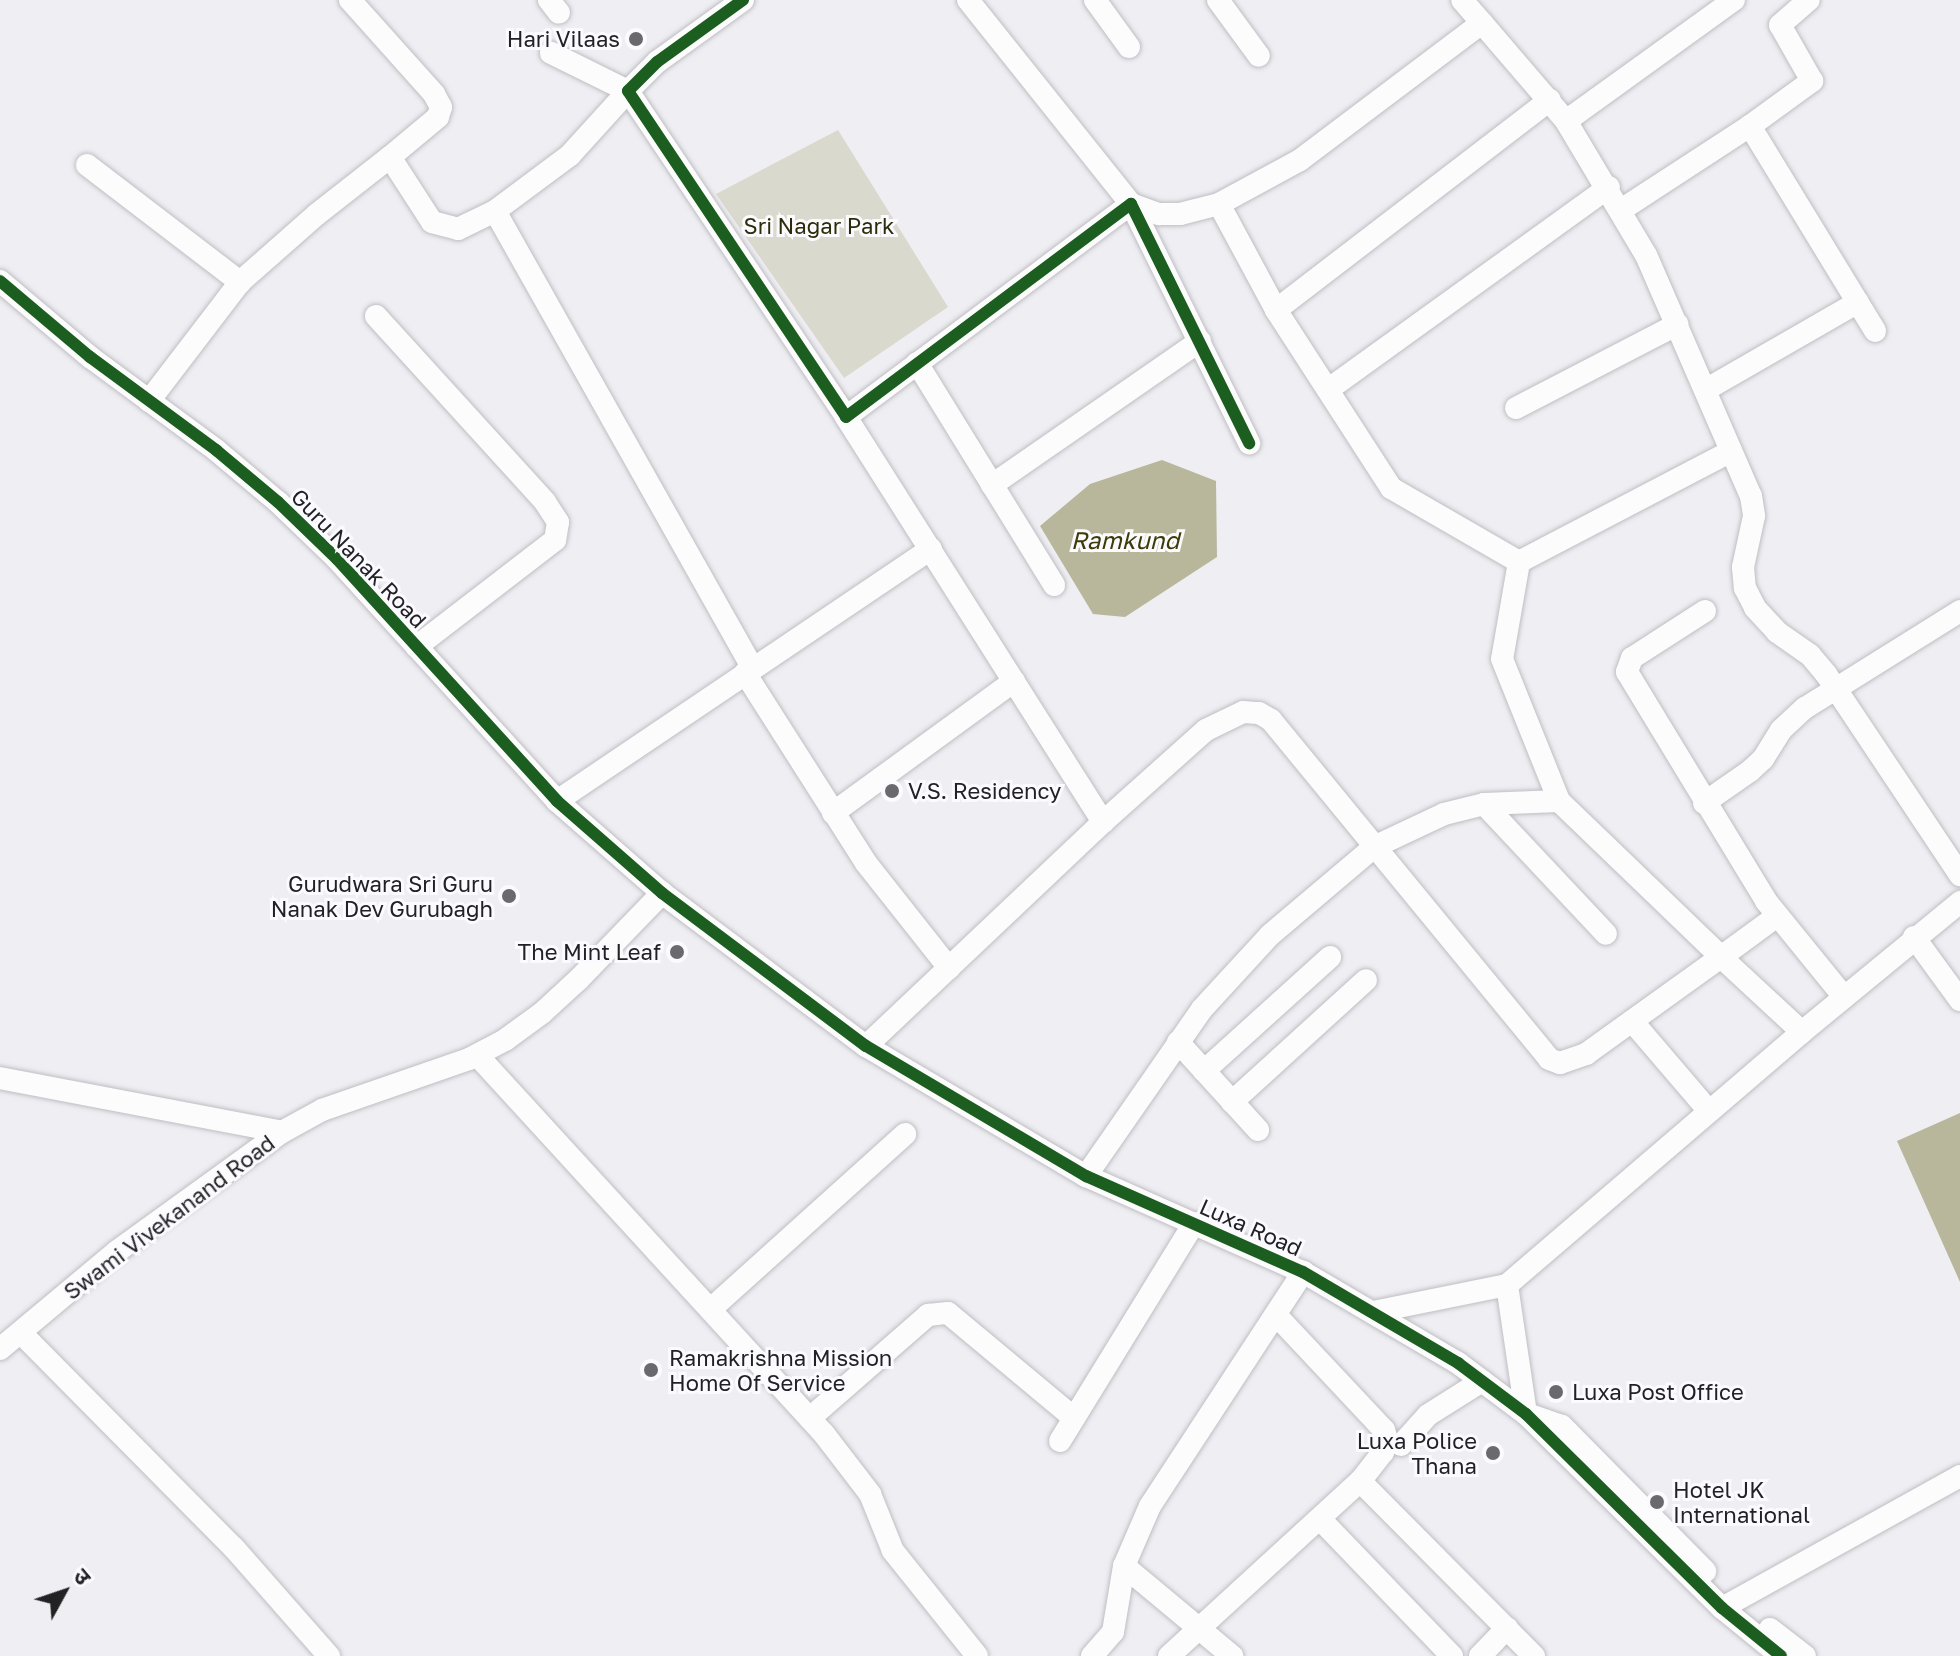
<!DOCTYPE html>
<html>
<head>
<meta charset="utf-8">
<style>
	body { margin:0 }
	#map { position:relative; width:1960px; height:1656px; overflow:hidden; background:#efeef3; font-family:"Golos Text","Noto Sans Devanagari",sans-serif }
	div>[style] { position:absolute }
	.green>* { inset:0; background:#dad9cd }
	.water>* { inset:0; background:#b8b79c }
	.roads { filter:drop-shadow(0 0 2px #bfbec2) drop-shadow(0 0 2px #bfbec2) }
	.minor>* { height:22px; margin:-11px; padding:0 11px; transform-origin:11px; border-radius:11px; background:#fdfcfd }
	.cycleway>* { height:12px; margin:-6px; padding:0 6px; transform-origin:6px; border-radius:6px; background:#1b5e20 }
	.dots>* { width:22px; height:22px; translate:-50% -50%; box-sizing:border-box; border:4px solid #fbfafe; border-radius:50% }
	span { translate:-50% -50%; white-space:nowrap; text-align:center; line-height:1.15; -webkit-text-stroke:6px #fbfafe; paint-order:stroke }
	.poi-label { font-size:22px; color:#222225 }
	.right { translate:-100% -50%; text-align:right }
	.left { translate:0 -50%; text-align:left }
	.park-label { font-size:22px; color:#2d2c09 }
	.street-label { font-size:22px; color:#222225 }
	.water-label { font-size:24px; color:#3d3b06; font-style:italic }
	.north { position:absolute; left:24px; top:1552px; width:80px; height:80px; -webkit-text-stroke:6px #fbfafe; paint-order:stroke; rotate:50deg; font-size:22px; font-weight:700; line-height:32px; text-align:center; color:#222225 }
	.north::after { content:''; display:block; margin:auto; width:28px; height:36px; background:#222225; clip-path:polygon(50% 0,100% 100%,50% 72%,0 100%) }
</style>
</head>
<body>
<div id="map">
	<div class="green">
		<i style="clip-path:polygon(838px 130px,948px 307px,844px 378px,716px 194px)"></i>
	</div>
	<div class="water">
		<i style="clip-path:polygon(1162px 460px,1216px 481px,1217px 557px,1125px 617px,1093px 614px,1040px 526px,1090px 484px)"></i>
		<i style="clip-path:polygon(1960px 1113px,1960px 1282px,1897px 1141px)"></i>
	</div>
	<div class="roads">
		<div class="minor">
			<i style="left:350px;top:0;width:126px;rotate:48.2deg"></i>
			<i style="left:434px;top:94px;width:15px;rotate:62deg"></i>
			<i style="left:441px;top:107px;width:10px;rotate:107deg"></i>
			<i style="left:438px;top:117px;width:62px;rotate:140.2deg"></i>
			<i style="left:549px;top:0;width:16px;rotate:52deg"></i>
			<i style="left:743px;top:0;width:106px;rotate:144.2deg"></i>
			<i style="left:657px;top:62px;width:41px;rotate:135deg"></i>
			<i style="left:628px;top:91px;width:392px;rotate:56.2deg"></i>
			<i style="left:846px;top:417px;width:356px;rotate:-36.8deg"></i>
			<i style="left:1131px;top:204px;width:267px;rotate:63.7deg"></i>
			<i style="left:968px;top:0;width:261px;rotate:51.4deg"></i>
			<i style="left:1131px;top:204px;width:30px;rotate:20deg"></i>
			<i style="left:1159px;top:214px;width:21px"></i>
			<i style="left:1180px;top:214px;width:40px;rotate:-14.4deg"></i>
			<i style="left:1219px;top:204px;width:92px;rotate:-28.5deg"></i>
			<i style="left:1300px;top:160px;width:228px;rotate:-37deg"></i>
			<i style="left:1482px;top:23px;width:30px;rotate:-131deg"></i>
			<i style="left:1095px;top:0;width:58px;rotate:54.1deg"></i>
			<i style="left:1218px;top:0;width:69px;rotate:53.8deg"></i>
			<i style="left:1482px;top:23px;width:129px;rotate:49.4deg"></i>
			<i style="left:1566px;top:121px;width:156px;rotate:59.2deg"></i>
			<i style="left:1646px;top:255px;width:263px;rotate:66.5deg"></i>
			<i style="left:1751px;top:496px;width:20px;rotate:81deg"></i>
			<i style="left:1754px;top:516px;width:52px;rotate:102.2deg"></i>
			<i style="left:1743px;top:567px;width:21px;rotate:85deg"></i>
			<i style="left:1745px;top:588px;width:22px;rotate:63deg"></i>
			<i style="left:1755px;top:608px;width:33px;rotate:47deg"></i>
			<i style="left:1777px;top:632px;width:40px;rotate:34.9deg"></i>
			<i style="left:1810px;top:655px;width:25px;rotate:50deg"></i>
			<i style="left:1826px;top:674px;width:242px;rotate:56.3deg"></i>
			<i style="left:1566px;top:121px;width:207px;rotate:-35.8deg"></i>
			<i style="left:1750px;top:126px;width:77px;rotate:-36deg"></i>
			<i style="left:1812px;top:81px;width:64px;rotate:-119.7deg"></i>
			<i style="left:1780px;top:25px;width:38px;rotate:-41deg"></i>
			<i style="left:87px;top:165px;width:193px;rotate:37.4deg"></i>
			<i style="left:1219px;top:204px;width:120px;rotate:61.7deg"></i>
			<i style="left:1276px;top:310px;width:212px;rotate:57.1deg"></i>
			<i style="left:1391px;top:488px;width:148px;rotate:30deg"></i>
			<i style="left:1519px;top:562px;width:98px;rotate:99.9deg"></i>
			<i style="left:1502px;top:659px;width:153px;rotate:68.1deg"></i>
			<i style="left:1621px;top:210px;width:154px;rotate:-33.1deg"></i>
			<i style="left:1750px;top:126px;width:240px;rotate:58.6deg"></i>
			<i style="left:495px;top:211px;width:523px;rotate:60.59deg"></i>
			<i style="left:0;top:281px;width:118px;rotate:40.2deg"></i>
			<i style="left:90px;top:357px;width:157px;rotate:36.4deg"></i>
			<i style="left:216px;top:450px;width:81px;rotate:40deg"></i>
			<i style="left:278px;top:502px;width:82px;rotate:44deg"></i>
			<i style="left:337px;top:559px;width:327px;rotate:47.7deg"></i>
			<i style="left:557px;top:801px;width:140px;rotate:41.2deg"></i>
			<i style="left:662px;top:893px;width:255px;rotate:36.9deg"></i>
			<i style="left:866px;top:1046px;width:256px;rotate:30.6deg"></i>
			<i style="left:1086px;top:1176px;width:237px;rotate:23.9deg"></i>
			<i style="left:1303px;top:1272px;width:180px;rotate:30.4deg"></i>
			<i style="left:1458px;top:1363px;width:85px;rotate:36.9deg"></i>
			<i style="left:1526px;top:1414px;width:276px;rotate:44.7deg"></i>
			<i style="left:1722px;top:1608px;width:76px;rotate:39.1deg"></i>
			<i style="left:1276px;top:310px;width:345px;rotate:-37.5deg"></i>
			<i style="left:376px;top:316px;width:251px;rotate:47.7deg"></i>
			<i style="left:545px;top:502px;width:24px;rotate:57deg"></i>
			<i style="left:558px;top:522px;width:18px;rotate:99deg"></i>
			<i style="left:555px;top:540px;width:175px;rotate:142.4deg"></i>
			<i style="left:917px;top:363px;width:261px;rotate:58.3deg"></i>
			<i style="left:1329px;top:389px;width:345px;rotate:-35.8deg"></i>
			<i style="left:1707px;top:389px;width:174px;rotate:-29.9deg"></i>
			<i style="left:149px;top:401px;width:150px;rotate:-52.6deg"></i>
			<i style="left:240px;top:282px;width:101px;rotate:-41.4deg"></i>
			<i style="left:316px;top:215px;width:94px;rotate:-38.1deg"></i>
			<i style="left:390px;top:157px;width:77px;rotate:57.1deg"></i>
			<i style="left:432px;top:222px;width:27px;rotate:15deg"></i>
			<i style="left:458px;top:229px;width:41px;rotate:-25.9deg"></i>
			<i style="left:495px;top:211px;width:94px;rotate:-36.7deg"></i>
			<i style="left:570px;top:155px;width:86px;rotate:-47.8deg"></i>
			<i style="left:628px;top:91px;width:86px;rotate:-153.7deg"></i>
			<i style="left:1516px;top:408px;width:182px;rotate:-27.4deg"></i>
			<i style="left:846px;top:417px;width:480px;rotate:57.6deg"></i>
			<i style="left:1103px;top:822px;width:326px;rotate:136.6deg"></i>
			<i style="left:992px;top:485px;width:253px;rotate:-34.7deg"></i>
			<i style="left:1519px;top:562px;width:239px;rotate:-27.6deg"></i>
			<i style="left:1705px;top:611px;width:87px;rotate:147.2deg"></i>
			<i style="left:1632px;top:658px;width:15px;rotate:110deg"></i>
			<i style="left:1627px;top:672px;width:268px;rotate:58.7deg"></i>
			<i style="left:1766px;top:901px;width:124px;rotate:50.9deg"></i>
			<i style="left:745px;top:673px;width:225px;rotate:57.5deg"></i>
			<i style="left:866px;top:863px;width:134px;rotate:51.7deg"></i>
			<i style="left:557px;top:801px;width:451px;rotate:-34deg"></i>
			<i style="left:1704px;top:803px;width:56px;rotate:-34.8deg"></i>
			<i style="left:1750px;top:771px;width:18px;rotate:-43deg"></i>
			<i style="left:1763px;top:759px;width:34px;rotate:-58deg"></i>
			<i style="left:1781px;top:730px;width:33px;rotate:-43deg"></i>
			<i style="left:1805px;top:708px;width:183px;rotate:-32deg"></i>
			<i style="left:1484px;top:804px;width:178px;rotate:46.8deg"></i>
			<i style="left:833px;top:813px;width:224px;rotate:-36.1deg"></i>
			<i style="left:1103px;top:822px;width:138px;rotate:-41.8deg"></i>
			<i style="left:1206px;top:730px;width:41px;rotate:-25.9deg"></i>
			<i style="left:1243px;top:712px;width:16px;rotate:4deg"></i>
			<i style="left:1259px;top:713px;width:14px;rotate:30deg"></i>
			<i style="left:1271px;top:720px;width:438px;rotate:50.6deg"></i>
			<i style="left:1549px;top:1059px;width:12px;rotate:20deg"></i>
			<i style="left:1560px;top:1063px;width:28px;rotate:-19deg"></i>
			<i style="left:1586px;top:1054px;width:166px;rotate:-35.7deg"></i>
			<i style="left:1721px;top:957px;width:110px;rotate:42.8deg"></i>
			<i style="left:1914px;top:937px;width:78px;rotate:53.9deg"></i>
			<i style="left:1632px;top:1021px;width:118px;rotate:49.5deg"></i>
			<i style="left:1178px;top:1042px;width:119px;rotate:47.7deg"></i>
			<i style="left:477px;top:1055px;width:514px;rotate:47.52deg"></i>
			<i style="left:824px;top:1434px;width:76px;rotate:52.5deg"></i>
			<i style="left:870px;top:1494px;width:61px;rotate:68deg"></i>
			<i style="left:893px;top:1551px;width:134px;rotate:51.3deg"></i>
			<i style="left:1204px;top:1071px;width:170px;rotate:-42.1deg"></i>
			<i style="left:0;top:1078px;width:287px;rotate:10.8deg"></i>
			<i style="left:1232px;top:1102px;width:181px;rotate:-42.3deg"></i>
			<i style="left:1086px;top:1176px;width:203px;rotate:-55.2deg"></i>
			<i style="left:1202px;top:1009px;width:100px;rotate:-47.4deg"></i>
			<i style="left:1270px;top:935px;width:136px;rotate:-40.2deg"></i>
			<i style="left:1374px;top:847px;width:77px;rotate:-25.2deg"></i>
			<i style="left:1444px;top:814px;width:41px;rotate:-14deg"></i>
			<i style="left:1484px;top:804px;width:75px;rotate:-2.3deg"></i>
			<i style="left:1559px;top:801px;width:225px;rotate:43.9deg"></i>
			<i style="left:1721px;top:957px;width:69px;rotate:-36.2deg"></i>
			<i style="left:1507px;top:1285px;width:130px;rotate:81.6deg"></i>
			<i style="left:712px;top:1308px;width:260px;rotate:-42deg"></i>
			<i style="left:1373px;top:1312px;width:137px;rotate:-11.4deg"></i>
			<i style="left:1507px;top:1285px;width:389px;rotate:-40.6deg"></i>
			<i style="left:1802px;top:1032px;width:205px;rotate:-39.4deg"></i>
			<i style="left:1276px;top:1315px;width:158px;rotate:46.8deg"></i>
			<i style="left:1384px;top:1430px;width:10px;rotate:73deg"></i>
			<i style="left:1387px;top:1440px;width:13px;rotate:108deg"></i>
			<i style="left:1383px;top:1452px;width:37px;rotate:128deg"></i>
			<i style="left:1360px;top:1481px;width:247px;rotate:45.2deg"></i>
			<i style="left:21px;top:1333px;width:303px;rotate:45.3deg"></i>
			<i style="left:234px;top:1548px;width:144px;rotate:48.7deg"></i>
			<i style="left:0;top:1349px;width:151px;rotate:-39.9deg"></i>
			<i style="left:116px;top:1252px;width:205px;rotate:-35.9deg"></i>
			<i style="left:282px;top:1132px;width:46px;rotate:-28.8deg"></i>
			<i style="left:322px;top:1110px;width:156px;rotate:-19.1deg"></i>
			<i style="left:469px;top:1059px;width:41px;rotate:-27.8deg"></i>
			<i style="left:505px;top:1040px;width:46px;rotate:-36.1deg"></i>
			<i style="left:542px;top:1013px;width:50px;rotate:-42.6deg"></i>
			<i style="left:579px;top:979px;width:120px;rotate:-46deg"></i>
			<i style="left:1527px;top:1414px;width:37px;rotate:19deg"></i>
			<i style="left:1562px;top:1426px;width:204px;rotate:45.4deg"></i>
			<i style="left:810px;top:1418px;width:157px;rotate:-41.1deg"></i>
			<i style="left:928px;top:1315px;width:20px;rotate:-6deg"></i>
			<i style="left:948px;top:1313px;width:164px;rotate:39.8deg"></i>
			<i style="left:1060px;top:1441px;width:256px;rotate:-58.4deg"></i>
			<i style="left:1401px;top:1445px;width:40px;rotate:-48deg"></i>
			<i style="left:1428px;top:1415px;width:64px;rotate:-32.2deg"></i>
			<i style="left:1321px;top:1520px;width:189px;rotate:46.1deg"></i>
			<i style="left:1124px;top:1566px;width:141px;rotate:39.8deg"></i>
			<i style="left:1722px;top:1608px;width:272px;rotate:-29deg"></i>
			<i style="left:1770px;top:1629px;width:44px;rotate:37.6deg"></i>
			<i style="left:1092px;top:1656px;width:32px;rotate:-49deg"></i>
			<i style="left:1113px;top:1632px;width:67px;rotate:-80.5deg"></i>
			<i style="left:1124px;top:1566px;width:65px;rotate:-66.6deg"></i>
			<i style="left:1150px;top:1506px;width:280px;rotate:-56.8deg"></i>
			<i style="left:1169px;top:1656px;width:259px;rotate:-42.5deg"></i>
			<i style="left:1480px;top:1656px;width:39px;rotate:-46deg"></i>
		</div>
	</div>
	<div class="cycleway">
		<i style="left:743px;top:0;width:106px;rotate:144.2deg"></i>
		<i style="left:657px;top:62px;width:41px;rotate:135deg"></i>
		<i style="left:628px;top:91px;width:392px;rotate:56.2deg"></i>
		<i style="left:846px;top:417px;width:356px;rotate:-36.8deg"></i>
		<i style="left:1131px;top:204px;width:267px;rotate:63.7deg"></i>
		<i style="left:0;top:281px;width:118px;rotate:40.2deg"></i>
		<i style="left:90px;top:357px;width:157px;rotate:36.4deg"></i>
		<i style="left:216px;top:450px;width:81px;rotate:40deg"></i>
		<i style="left:278px;top:502px;width:82px;rotate:44deg"></i>
		<i style="left:337px;top:559px;width:327px;rotate:47.7deg"></i>
		<i style="left:557px;top:801px;width:140px;rotate:41.2deg"></i>
		<i style="left:662px;top:893px;width:255px;rotate:36.9deg"></i>
		<i style="left:866px;top:1046px;width:256px;rotate:30.6deg"></i>
		<i style="left:1086px;top:1176px;width:237px;rotate:23.9deg"></i>
		<i style="left:1303px;top:1272px;width:180px;rotate:30.4deg"></i>
		<i style="left:1458px;top:1363px;width:85px;rotate:36.9deg"></i>
		<i style="left:1526px;top:1414px;width:276px;rotate:44.7deg"></i>
		<i style="left:1722px;top:1608px;width:76px;rotate:39.1deg"></i>
	</div>
	<div class="dots">
		<i style="left:636px;top:39px;background:#6a696d"></i>
		<i style="left:892px;top:791px;background:#6a696d"></i>
		<i style="left:509px;top:896px;background:#6a696d"></i>
		<i style="left:677px;top:952px;background:#6a696d"></i>
		<i style="left:651px;top:1370px;background:#6a696d"></i>
		<i style="left:1556px;top:1392px;background:#6a696d"></i>
		<i style="left:1493px;top:1453px;background:#6a696d"></i>
		<i style="left:1657px;top:1502px;background:#6a696d"></i>
	</div>
	<div class="poi-label">
		<span class="right" style="left:620px;top:39px">Hari Vilaas</span>
		<span class="left" style="left:908px;top:791px">V.S. Residency</span>
		<span class="right" style="left:493px;top:896px">Gurudwara Sri Guru<br>Nanak Dev Gurubagh</span>
		<span class="right" style="left:661px;top:952px">The Mint Leaf</span>
		<span class="left" style="left:669px;top:1370px">Ramakrishna Mission<br>Home Of Service</span>
		<span class="left" style="left:1572px;top:1392px">Luxa Post Office</span>
		<span class="right" style="left:1477px;top:1453px">Luxa Police<br>Thana</span>
		<span class="left" style="left:1673px;top:1502px">Hotel JK<br>International</span>
	</div>
	<div class="park-label">
		<span style="left:819px;top:226px">Sri Nagar Park</span>
	</div>
	<div class="street-label">
		<span style="left:359px;top:558px;rotate:46deg">Guru Nanak Road</span>
		<span style="left:169px;top:1217px;rotate:-37deg">Swami Vivekanand Road</span>
		<span style="left:1251px;top:1227px;rotate:24deg">Luxa Road</span>
	</div>
	<div class="water-label">
		<span style="left:1125px;top:540px">Ramkund</span>
	</div>
	<div class="north">उ</div>
</div>
</body>
</html>
